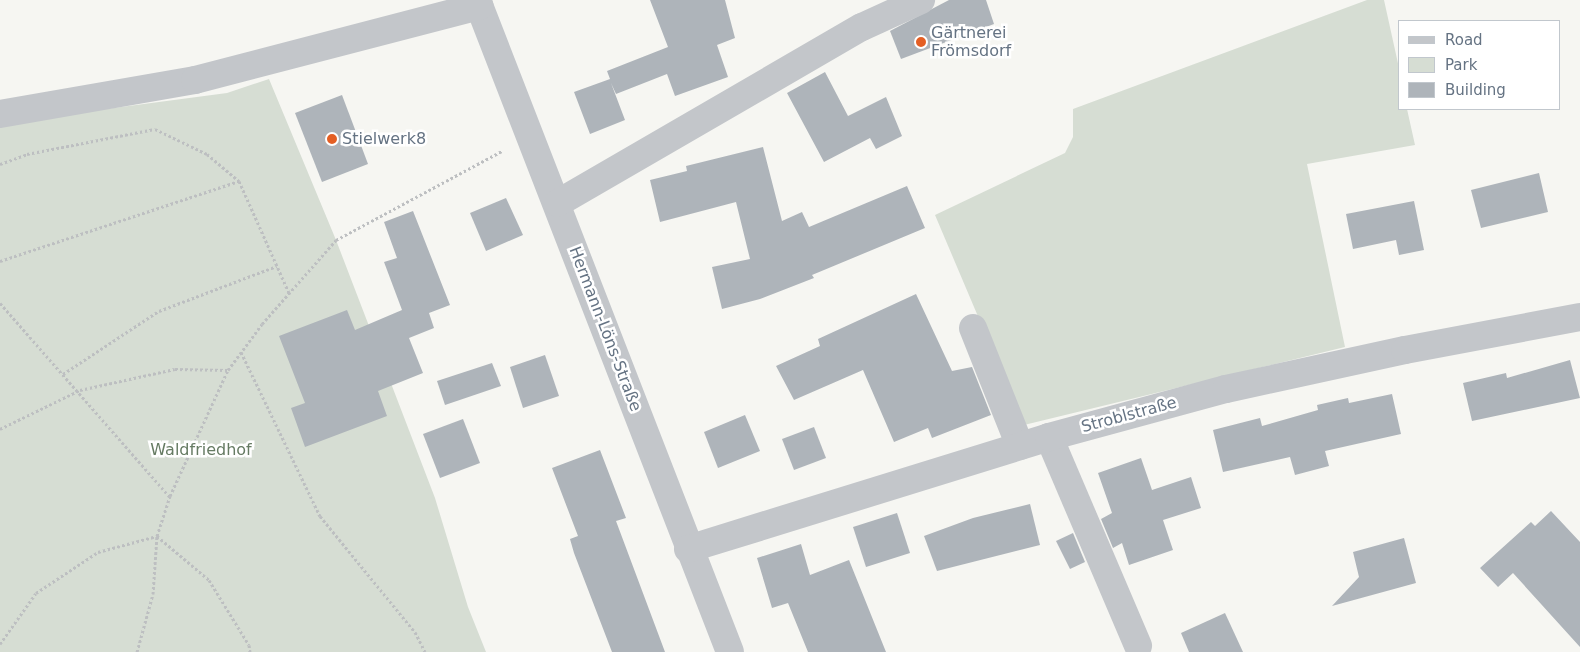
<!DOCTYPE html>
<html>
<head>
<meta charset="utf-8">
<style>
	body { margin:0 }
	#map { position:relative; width:1580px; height:652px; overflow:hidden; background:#f6f6f2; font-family:"DejaVu Sans",sans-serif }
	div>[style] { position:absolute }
	.green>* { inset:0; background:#d6ddd3 }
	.building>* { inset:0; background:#aeb4ba }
	.path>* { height:3px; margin-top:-1.5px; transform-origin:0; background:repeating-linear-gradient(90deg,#bdbfc1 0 2.5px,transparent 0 5px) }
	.minor>* { height:28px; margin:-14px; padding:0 14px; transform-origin:14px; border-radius:14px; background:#c3c6ca }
	.dots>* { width:14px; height:14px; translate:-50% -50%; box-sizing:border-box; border:2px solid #fff; border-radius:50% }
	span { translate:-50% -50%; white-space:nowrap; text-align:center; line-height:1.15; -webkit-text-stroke:5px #fff; paint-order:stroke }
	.poi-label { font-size:16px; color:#657383 }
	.left { translate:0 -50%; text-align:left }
	.street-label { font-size:16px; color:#657383 }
	.park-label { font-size:16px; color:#667b63 }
	.legend { position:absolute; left:1398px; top:20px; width:162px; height:90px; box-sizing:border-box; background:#fff; border:1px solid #c1c7cd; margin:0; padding:6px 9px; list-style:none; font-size:15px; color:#657383 }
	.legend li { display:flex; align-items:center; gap:10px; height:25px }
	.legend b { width:25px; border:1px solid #c1c7cd }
</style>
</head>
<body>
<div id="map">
	<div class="green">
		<i style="clip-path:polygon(1367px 0,1384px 0,1399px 68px,1399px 109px,1407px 109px,1415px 145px,1307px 164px,1345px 347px,1024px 425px,935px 215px,1065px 153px,1073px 137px,1073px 109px)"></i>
		<i style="clip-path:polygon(269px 79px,336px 240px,435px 498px,468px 607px,486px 652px,0 652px,0 123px,227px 93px)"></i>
	</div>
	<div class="building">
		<i style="clip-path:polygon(650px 0,725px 0,735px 38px,717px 45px,728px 77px,675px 96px,667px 74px,616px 94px,611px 83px,625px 120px,590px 134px,574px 92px,610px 79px,607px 71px,668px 47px)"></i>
		<i style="clip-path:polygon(949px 0,986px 0,994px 24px,901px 59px,890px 31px)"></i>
		<i style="clip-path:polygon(825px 72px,848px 116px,886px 97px,902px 136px,876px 149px,870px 138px,824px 162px,787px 93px)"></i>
		<i style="clip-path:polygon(342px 95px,368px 164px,322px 182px,295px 113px)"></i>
		<i style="clip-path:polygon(763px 147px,782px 221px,802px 212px,809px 227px,907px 186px,925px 228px,812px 275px,814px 278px,760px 299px,722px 309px,712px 267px,750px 259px,736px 202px,660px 222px,650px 180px,687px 171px,686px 166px)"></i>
		<i style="clip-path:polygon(1539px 173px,1548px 212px,1481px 228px,1471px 190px)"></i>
		<i style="clip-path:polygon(506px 198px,523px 235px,486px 251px,470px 213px)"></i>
		<i style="clip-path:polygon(1414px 201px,1424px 250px,1399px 255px,1396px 240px,1353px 249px,1346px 214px)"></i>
		<i style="clip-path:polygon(413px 211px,450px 305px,429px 313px,434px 328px,409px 338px,423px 373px,378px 391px,387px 416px,305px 447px,291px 408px,305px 403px,279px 336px,347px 310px,355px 330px,402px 310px,384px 262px,397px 258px,384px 222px)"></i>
		<i style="clip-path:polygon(916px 294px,952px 371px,972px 367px,991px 415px,932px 438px,928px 428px,894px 442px,863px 370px,794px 400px,776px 366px,820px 346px,818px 339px)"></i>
		<i style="clip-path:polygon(545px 355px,559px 396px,523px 408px,510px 367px)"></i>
		<i style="clip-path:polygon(1570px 360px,1580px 398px,1472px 421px,1463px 383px,1506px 373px,1507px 378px)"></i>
		<i style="clip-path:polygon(492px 363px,501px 386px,445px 405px,437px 381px)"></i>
		<i style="clip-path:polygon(1392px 394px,1401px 434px,1325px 451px,1329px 466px,1295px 475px,1290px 457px,1223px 472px,1213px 430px,1260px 418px,1262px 426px,1318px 410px,1317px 405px,1348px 398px,1349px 403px)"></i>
		<i style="clip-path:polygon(745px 415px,760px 451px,718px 468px,704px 432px)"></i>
		<i style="clip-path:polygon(463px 419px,480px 463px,440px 478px,423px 434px)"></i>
		<i style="clip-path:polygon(814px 427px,826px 458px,794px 470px,782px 439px)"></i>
		<i style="clip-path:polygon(600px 450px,626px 518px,616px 521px,665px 652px,612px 652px,574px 553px,570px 539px,578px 536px,552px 468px)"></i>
		<i style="clip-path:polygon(1141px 458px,1152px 490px,1191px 477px,1201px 508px,1163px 520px,1173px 550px,1129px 565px,1122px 543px,1113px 548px,1101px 519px,1112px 513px,1098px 473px)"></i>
		<i style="clip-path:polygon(1030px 504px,1040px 545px,937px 571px,924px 536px,973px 518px)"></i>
		<i style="clip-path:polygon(1551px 511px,1580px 542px,1580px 647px,1513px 573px,1498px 587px,1480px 568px,1531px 522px,1535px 526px)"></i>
		<i style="clip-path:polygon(897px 513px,910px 553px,866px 567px,853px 527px)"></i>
		<i style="clip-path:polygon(1073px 533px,1085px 562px,1070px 569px,1056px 541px)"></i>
		<i style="clip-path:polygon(1404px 538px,1416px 583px,1332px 606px,1359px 577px,1353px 552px)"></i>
		<i style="clip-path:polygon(801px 544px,810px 575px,849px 560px,886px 652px,808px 652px,788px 603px,772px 608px,757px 558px)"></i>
		<i style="clip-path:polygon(1225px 613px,1243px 652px,1189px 652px,1181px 633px)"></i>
	</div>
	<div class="path">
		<i style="left:0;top:164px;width:29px;rotate:-20deg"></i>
		<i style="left:27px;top:154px;width:130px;rotate:-11.1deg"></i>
		<i style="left:155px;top:129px;width:58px;rotate:25.7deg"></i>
		<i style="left:207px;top:154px;width:42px;rotate:40.2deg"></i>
		<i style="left:239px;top:181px;width:123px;rotate:65.9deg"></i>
		<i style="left:0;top:261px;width:252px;rotate:-18.5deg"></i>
		<i style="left:0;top:303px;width:257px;rotate:48.8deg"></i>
		<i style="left:241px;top:352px;width:182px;rotate:64.3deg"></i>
		<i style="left:320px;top:516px;width:150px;rotate:50.7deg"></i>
		<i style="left:415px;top:632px;width:22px;rotate:63deg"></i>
		<i style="left:63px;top:374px;width:115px;rotate:-33.3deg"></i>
		<i style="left:159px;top:311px;width:126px;rotate:-20.9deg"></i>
		<i style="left:0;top:429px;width:89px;rotate:-26deg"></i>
		<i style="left:80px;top:390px;width:97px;rotate:-12.5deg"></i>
		<i style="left:175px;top:369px;width:53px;rotate:1.1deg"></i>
		<i style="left:157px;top:536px;width:68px;rotate:40.2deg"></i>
		<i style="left:209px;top:580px;width:76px;rotate:58.4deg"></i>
		<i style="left:249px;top:645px;width:7px;rotate:82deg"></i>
		<i style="left:0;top:644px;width:62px;rotate:-54.8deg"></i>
		<i style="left:36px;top:593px;width:74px;rotate:-33.5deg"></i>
		<i style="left:98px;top:552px;width:61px;rotate:-15.2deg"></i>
		<i style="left:137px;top:652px;width:60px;rotate:-74.6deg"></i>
		<i style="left:153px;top:594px;width:58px;rotate:-86.1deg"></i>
		<i style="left:157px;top:536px;width:42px;rotate:-72deg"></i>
		<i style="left:170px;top:496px;width:139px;rotate:-65.3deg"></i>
		<i style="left:228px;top:370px;width:57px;rotate:-53.5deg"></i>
		<i style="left:262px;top:324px;width:112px;rotate:-48.6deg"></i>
		<i style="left:336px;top:240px;width:188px;rotate:-28.2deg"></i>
	</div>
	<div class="minor">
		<i style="left:477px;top:0;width:699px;rotate:68.79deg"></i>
		<i style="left:0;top:114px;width:198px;rotate:-9.9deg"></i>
		<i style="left:195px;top:80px;width:294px;rotate:-14.6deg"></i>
		<i style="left:558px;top:203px;width:351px;rotate:-30.1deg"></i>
		<i style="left:862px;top:27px;width:65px;rotate:-24.6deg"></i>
		<i style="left:973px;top:328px;width:127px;rotate:68.3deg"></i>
		<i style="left:1049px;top:437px;width:227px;rotate:66.9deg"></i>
		<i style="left:688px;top:549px;width:378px;rotate:-17.2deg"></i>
		<i style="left:1049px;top:437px;width:183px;rotate:-15.2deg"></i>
		<i style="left:1226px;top:389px;width:183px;rotate:-12.3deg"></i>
		<i style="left:1405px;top:350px;width:178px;rotate:-10.7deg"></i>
	</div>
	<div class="dots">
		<i style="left:921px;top:42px;background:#e45f24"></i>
		<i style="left:332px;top:139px;background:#e45f24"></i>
	</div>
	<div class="poi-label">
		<span class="left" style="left:931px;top:42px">Gärtnerei<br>Frömsdorf</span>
		<span class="left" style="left:342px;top:139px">Stielwerk8</span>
	</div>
	<div class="street-label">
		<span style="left:605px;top:329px;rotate:69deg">Hermann-Löns-Straße</span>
		<span style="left:1129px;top:415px;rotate:-15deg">Stroblstraße</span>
	</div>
	<div class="park-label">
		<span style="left:201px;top:450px">Waldfriedhof</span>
	</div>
	<ul class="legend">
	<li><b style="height:6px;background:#c3c6ca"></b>Road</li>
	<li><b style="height:14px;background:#d6ddd3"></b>Park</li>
	<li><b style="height:14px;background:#aeb4ba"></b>Building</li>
	</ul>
</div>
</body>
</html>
